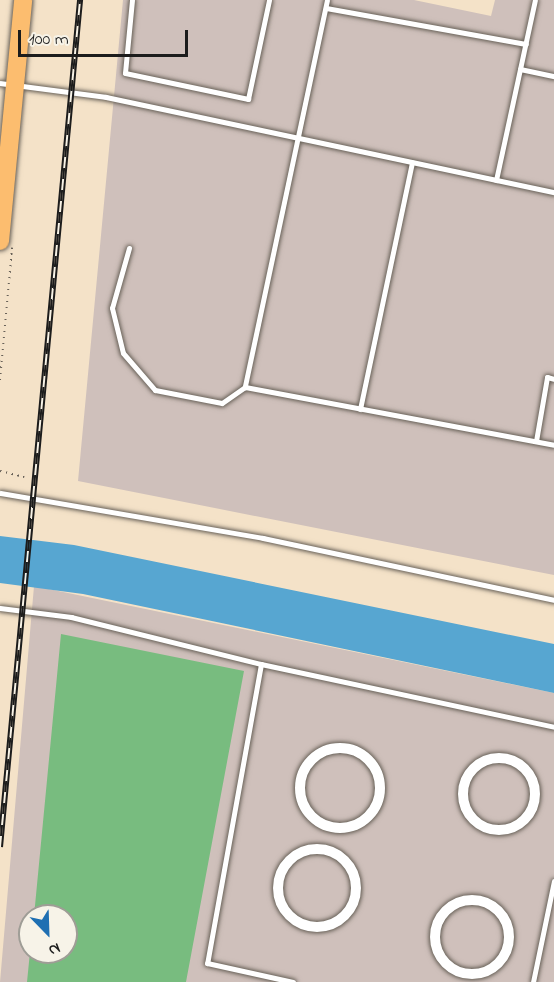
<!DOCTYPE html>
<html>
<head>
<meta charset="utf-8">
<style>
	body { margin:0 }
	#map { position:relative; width:554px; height:982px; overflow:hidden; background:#f4e2c8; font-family:"Indie Flower",sans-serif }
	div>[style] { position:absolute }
	.industrial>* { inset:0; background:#cfc0bb }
	.forest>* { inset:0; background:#78bc7f }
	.water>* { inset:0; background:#57a6d1 }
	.path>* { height:2px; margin-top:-1px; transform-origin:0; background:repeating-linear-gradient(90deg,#686158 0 1.5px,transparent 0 6px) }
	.roads { filter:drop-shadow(0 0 2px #686158) drop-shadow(0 0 2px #686158) }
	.lane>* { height:5px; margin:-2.5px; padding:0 2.5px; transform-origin:2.5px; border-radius:2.5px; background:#fff }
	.street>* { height:10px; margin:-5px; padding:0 5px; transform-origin:5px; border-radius:5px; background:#fff }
	.street>.ring { margin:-5px; padding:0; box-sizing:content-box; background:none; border:10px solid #fff; border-radius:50% }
	.highway>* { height:18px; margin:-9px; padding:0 9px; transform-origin:9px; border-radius:9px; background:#fcbd6f }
	.rail>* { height:6px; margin-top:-3px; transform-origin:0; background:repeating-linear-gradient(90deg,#f7f3e8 0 11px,#1c1c1c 0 22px); box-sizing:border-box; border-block:2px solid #1c1c1c }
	span { translate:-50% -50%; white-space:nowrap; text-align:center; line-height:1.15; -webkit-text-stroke:4.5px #f7f3e8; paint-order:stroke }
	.north { position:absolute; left:18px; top:904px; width:60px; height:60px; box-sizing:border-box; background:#f7f3e8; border:2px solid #9f9d96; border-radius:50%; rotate:157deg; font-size:16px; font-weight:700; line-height:24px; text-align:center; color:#1c1c1c }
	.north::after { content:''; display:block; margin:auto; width:21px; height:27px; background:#1f6fb2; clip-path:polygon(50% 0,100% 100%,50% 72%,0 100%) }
	.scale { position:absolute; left:18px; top:30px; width:170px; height:27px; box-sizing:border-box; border:3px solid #1c1c1c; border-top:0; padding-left:8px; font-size:18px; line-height:21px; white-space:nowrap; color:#1c1c1c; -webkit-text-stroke:4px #f7f3e8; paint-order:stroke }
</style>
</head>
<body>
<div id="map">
	<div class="industrial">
		<i style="clip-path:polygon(123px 0,414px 0,491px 16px,495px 0,554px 0,554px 575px,78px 481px)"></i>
		<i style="clip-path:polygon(evenodd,34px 586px,554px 693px,554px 982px,0 982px,34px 586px,30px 916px,66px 916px,66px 952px,30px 952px,30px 916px)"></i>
	</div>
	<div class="forest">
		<i style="clip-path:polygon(61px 634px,244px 671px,186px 982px,27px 982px,30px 952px,66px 952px,66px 916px,34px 916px)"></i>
	</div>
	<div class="water">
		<i style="clip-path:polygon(0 536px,74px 545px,554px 644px,554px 693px,83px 594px,0 583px)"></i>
	</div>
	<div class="path">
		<i style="left:0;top:380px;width:133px;rotate:-84.8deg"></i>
		<i style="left:0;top:471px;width:25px;rotate:14deg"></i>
	</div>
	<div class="roads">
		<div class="lane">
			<i style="left:132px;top:0;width:73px;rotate:95.5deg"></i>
			<i style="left:125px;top:73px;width:126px;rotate:11.9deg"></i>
			<i style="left:248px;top:99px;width:101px;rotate:-78deg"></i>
			<i style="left:327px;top:0;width:396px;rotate:102deg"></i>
			<i style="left:245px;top:387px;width:314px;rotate:10.6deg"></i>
			<i style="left:326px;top:8px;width:203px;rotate:10.2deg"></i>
			<i style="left:520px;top:69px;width:35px;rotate:12deg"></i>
			<i style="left:0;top:83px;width:107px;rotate:7.5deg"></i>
			<i style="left:106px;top:97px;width:458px;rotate:12deg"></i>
			<i style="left:496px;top:180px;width:184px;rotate:-77.8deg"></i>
			<i style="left:129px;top:248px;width:62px;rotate:105.8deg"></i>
			<i style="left:112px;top:308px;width:46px;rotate:76.3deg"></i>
			<i style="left:123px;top:353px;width:49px;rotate:49.1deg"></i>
			<i style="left:155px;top:390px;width:68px;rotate:11deg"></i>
			<i style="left:222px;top:403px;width:28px;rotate:-35deg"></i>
			<i style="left:360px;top:409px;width:252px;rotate:-78.1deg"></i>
			<i style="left:536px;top:441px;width:65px;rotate:-80.2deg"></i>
			<i style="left:547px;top:377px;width:7px;rotate:16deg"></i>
			<i style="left:0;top:493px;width:267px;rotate:9.7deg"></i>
			<i style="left:263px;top:538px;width:298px;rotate:12deg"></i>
			<i style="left:0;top:608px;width:72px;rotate:7.2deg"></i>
			<i style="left:71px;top:617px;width:196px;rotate:13.9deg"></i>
			<i style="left:261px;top:664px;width:300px;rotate:12.1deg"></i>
			<i style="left:261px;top:664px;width:304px;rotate:100.2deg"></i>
			<i style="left:207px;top:963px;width:88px;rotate:12.5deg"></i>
			<i style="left:533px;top:982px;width:103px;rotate:-78.3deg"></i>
		</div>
		<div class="street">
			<i class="ring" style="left:300px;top:748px;width:70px;height:70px"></i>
			<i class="ring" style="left:463px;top:758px;width:62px;height:62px"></i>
			<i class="ring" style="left:278px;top:849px;width:68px;height:68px"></i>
			<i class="ring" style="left:435px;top:900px;width:64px;height:64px"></i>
		</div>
		<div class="highway">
			<i style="left:0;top:241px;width:242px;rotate:-84.5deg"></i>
		</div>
	</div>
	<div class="rail">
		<i style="left:0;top:847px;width:851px;rotate:-84.6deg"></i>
	</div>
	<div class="north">N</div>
	<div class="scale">100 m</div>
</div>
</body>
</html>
